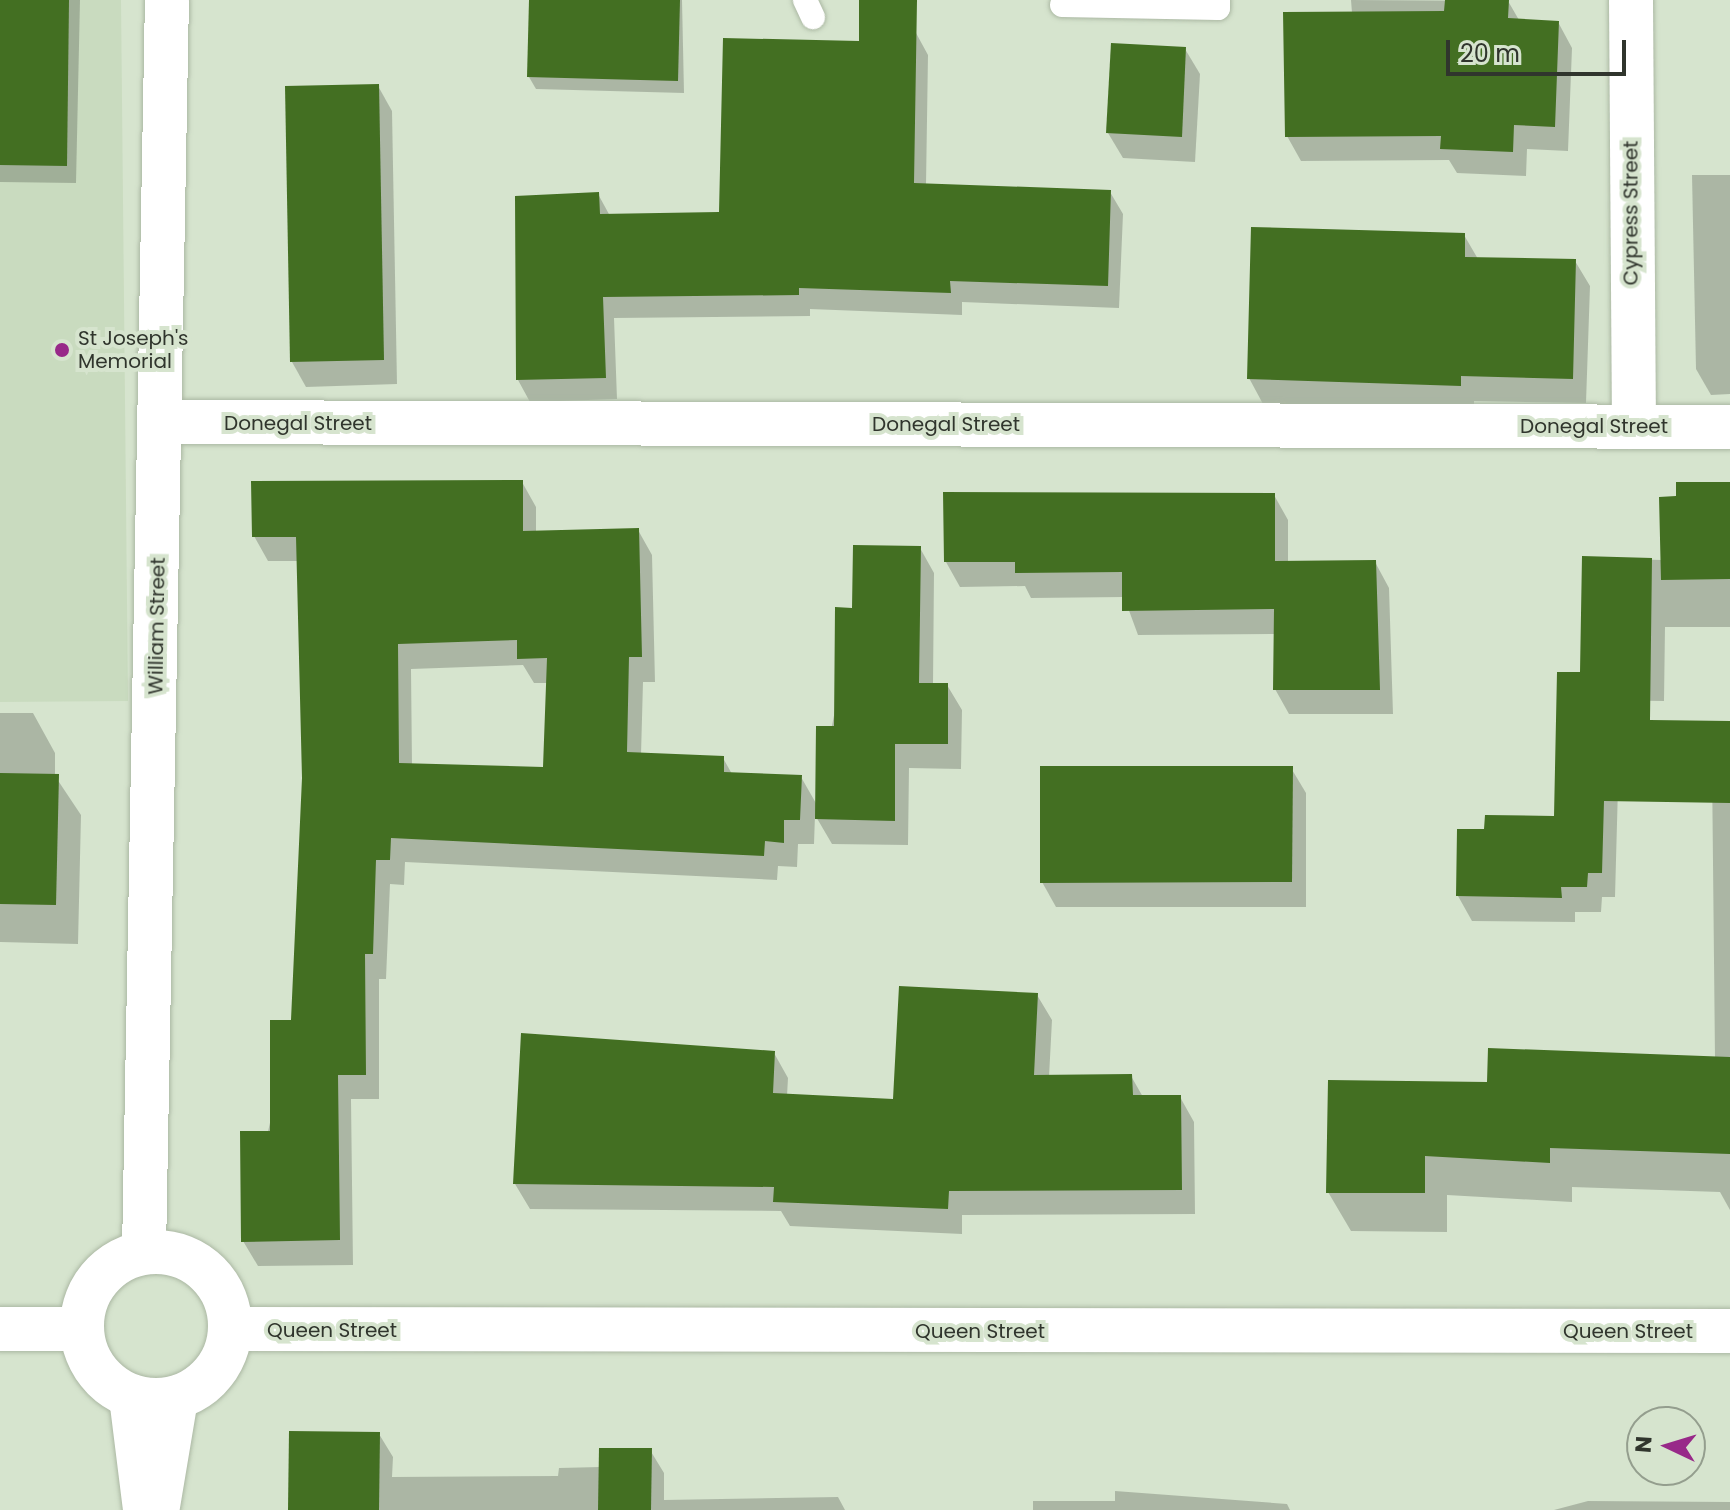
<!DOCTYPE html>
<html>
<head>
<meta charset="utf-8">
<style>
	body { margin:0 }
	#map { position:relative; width:1730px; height:1510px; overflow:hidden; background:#d6e4ce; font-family:Poppins,sans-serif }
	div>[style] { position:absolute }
	.built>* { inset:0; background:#c9dbbf }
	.shadow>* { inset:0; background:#0003 }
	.building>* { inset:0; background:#436f22 }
	.roads { filter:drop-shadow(0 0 2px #abb8a3) drop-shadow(0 0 2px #abb8a3) }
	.lane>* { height:24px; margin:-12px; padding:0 12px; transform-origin:12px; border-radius:12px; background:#fff }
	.street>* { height:44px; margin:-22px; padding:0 22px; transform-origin:22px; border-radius:22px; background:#fff }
	.street>.ring { margin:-22px; padding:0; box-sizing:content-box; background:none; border:44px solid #fff; border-radius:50% }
	.dots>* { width:22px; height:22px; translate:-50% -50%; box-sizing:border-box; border:4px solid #d6e4ce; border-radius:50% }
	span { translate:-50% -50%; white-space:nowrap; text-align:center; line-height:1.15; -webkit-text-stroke:8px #d6e4ce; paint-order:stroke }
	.street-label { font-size:20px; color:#30352d }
	.poi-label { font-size:20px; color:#30352d }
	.left { translate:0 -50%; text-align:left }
	.north { position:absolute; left:1626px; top:1406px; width:80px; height:80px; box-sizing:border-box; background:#d6e4ce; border:2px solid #949e8e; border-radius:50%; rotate:274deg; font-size:22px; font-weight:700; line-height:32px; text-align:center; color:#30352d }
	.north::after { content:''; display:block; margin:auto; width:28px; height:36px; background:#982989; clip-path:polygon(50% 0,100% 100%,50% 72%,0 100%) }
	.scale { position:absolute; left:1446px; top:40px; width:180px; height:36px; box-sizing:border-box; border:4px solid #30352d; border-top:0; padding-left:10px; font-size:24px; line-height:28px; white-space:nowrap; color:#30352d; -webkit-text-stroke:6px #d6e4ce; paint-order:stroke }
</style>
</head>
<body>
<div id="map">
	<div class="built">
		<i style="clip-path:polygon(0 0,121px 0,128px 701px,0 702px)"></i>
	</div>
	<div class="shadow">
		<i style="clip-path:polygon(0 0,80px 0,76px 183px,0 182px)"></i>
		<i style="clip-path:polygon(531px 0,682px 0,684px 93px,536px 89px,529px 77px)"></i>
		<i style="clip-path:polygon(1351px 0,1508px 1px,1519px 20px,1558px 22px,1572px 48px,1568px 151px,1527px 149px,1526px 176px,1457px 173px,1449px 160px,1301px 161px,1287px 136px,1352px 13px)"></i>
		<i style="clip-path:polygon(916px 33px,928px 55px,926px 185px,1110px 192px,1123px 214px,1119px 308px,962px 302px,962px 315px,810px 309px,810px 316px,614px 318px,617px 399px,530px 402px,518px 380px,598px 194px,610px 216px,721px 214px,861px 43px)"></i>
		<i style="clip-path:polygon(1185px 49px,1200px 74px,1195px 162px,1123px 158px,1108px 133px)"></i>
		<i style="clip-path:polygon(378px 86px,392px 111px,397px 384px,306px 387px,292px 362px)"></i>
		<i style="clip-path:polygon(1692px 175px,1730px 175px,1730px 394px,1711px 395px,1696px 369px)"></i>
		<i style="clip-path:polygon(1464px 235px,1478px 259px,1575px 261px,1590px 286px,1586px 403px,1474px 401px,1474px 410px,1263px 404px,1249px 378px)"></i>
		<i style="clip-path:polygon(evenodd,522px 482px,536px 507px,536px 532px,638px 530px,652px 555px,655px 682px,643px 682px,641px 755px,723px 758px,732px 774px,801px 777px,817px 805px,854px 610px,920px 548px,934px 573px,933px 685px,947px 685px,962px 710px,961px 769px,909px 768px,908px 845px,832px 844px,815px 815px,814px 844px,798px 844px,797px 867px,778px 866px,777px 880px,405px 862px,404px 885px,390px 884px,386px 979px,379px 979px,379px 1099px,351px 1099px,353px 1265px,258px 1266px,243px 1241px,293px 1022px,304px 778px,299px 561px,268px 561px,254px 536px,522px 482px,523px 665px,534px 683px,548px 683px,545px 769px,412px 765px,411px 669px,523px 665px)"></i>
		<i style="clip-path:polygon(1730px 484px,1730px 627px,1665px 627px,1664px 701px,1597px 700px,1584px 558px,1662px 560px,1678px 498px)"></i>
		<i style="clip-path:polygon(1274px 495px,1288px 520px,1288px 563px,1375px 562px,1389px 588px,1393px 714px,1289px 714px,1275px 689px,1275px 634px,1138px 635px,1124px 597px,1031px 598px,1025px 586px,960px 587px,946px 562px)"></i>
		<i style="clip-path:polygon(0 713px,33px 713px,55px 753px,55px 776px,81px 815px,78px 944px,0 942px)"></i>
		<i style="clip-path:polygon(1712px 766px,1730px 767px,1730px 1210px,1720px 1192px,1572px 1187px,1572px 1202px,1447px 1195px,1447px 1232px,1351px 1231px,1328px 1192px,1489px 1084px,1715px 1059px)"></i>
		<i style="clip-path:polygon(1291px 768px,1306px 793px,1306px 907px,1056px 907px,1042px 882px)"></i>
		<i style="clip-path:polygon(1618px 787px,1615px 897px,1602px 897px,1601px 912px,1575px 912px,1575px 922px,1472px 921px,1458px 896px,1485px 831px,1556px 818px)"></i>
		<i style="clip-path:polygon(1037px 995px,1052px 1020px,1049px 1077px,1131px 1076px,1143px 1097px,1180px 1097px,1194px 1122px,1195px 1214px,962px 1215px,962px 1234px,790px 1226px,781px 1211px,530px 1209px,515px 1184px,774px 1053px,788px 1078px,787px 1096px,895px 1101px)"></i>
		<i style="clip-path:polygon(379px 1434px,393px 1457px,392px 1477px,558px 1476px,559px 1468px,600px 1467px,650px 1450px,664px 1473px,664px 1500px,838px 1497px,845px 1510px,290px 1510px)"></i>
		<i style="clip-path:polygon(1115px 1491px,1287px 1504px,1290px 1510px,1033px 1510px,1033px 1501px,1115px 1501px)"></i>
		<i style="clip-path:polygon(1588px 1501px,1730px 1502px,1730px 1510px,1554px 1510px)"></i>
	</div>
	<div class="building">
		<i style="clip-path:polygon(0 0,69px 0,67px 166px,0 165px)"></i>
		<i style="clip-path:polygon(529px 0,680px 0,678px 81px,527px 77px)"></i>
		<i style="clip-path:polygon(859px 0,917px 0,914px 183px,1111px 190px,1108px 286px,950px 281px,951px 293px,799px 288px,799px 295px,603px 297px,606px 378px,516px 380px,515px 196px,599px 192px,600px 214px,719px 212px,723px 38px,859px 41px)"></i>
		<i style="clip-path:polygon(1445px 0,1509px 0,1508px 18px,1559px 21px,1555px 127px,1514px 125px,1513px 152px,1440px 149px,1441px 136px,1285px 137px,1283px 12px,1444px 11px)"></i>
		<i style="clip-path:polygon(1111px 43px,1186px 47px,1182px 137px,1106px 133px)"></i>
		<i style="clip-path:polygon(379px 84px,384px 360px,290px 362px,285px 86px)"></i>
		<i style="clip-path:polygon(1251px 227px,1465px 233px,1465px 257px,1576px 259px,1573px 379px,1461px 376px,1461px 386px,1247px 379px)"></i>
		<i style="clip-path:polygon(evenodd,523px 480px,523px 531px,639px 528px,642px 657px,629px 657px,627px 752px,724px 756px,724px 772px,802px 775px,800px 820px,784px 820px,784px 843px,765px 841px,764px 856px,391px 838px,390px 860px,376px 860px,373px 954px,365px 954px,366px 1075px,338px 1075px,340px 1240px,241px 1242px,240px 1131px,270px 1131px,270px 1020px,291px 1020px,302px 778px,296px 537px,252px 537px,251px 481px,523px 480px,517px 640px,517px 659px,547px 658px,543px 767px,399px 763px,398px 644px,517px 640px)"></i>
		<i style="clip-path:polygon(1676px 482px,1730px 482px,1730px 579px,1661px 580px,1659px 497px,1676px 496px)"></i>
		<i style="clip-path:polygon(943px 492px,1275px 493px,1275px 561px,1376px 560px,1380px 690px,1273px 690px,1274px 609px,1122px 611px,1122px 572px,1015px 573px,1015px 562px,944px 562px)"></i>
		<i style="clip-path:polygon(853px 545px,921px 546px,919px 683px,948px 683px,948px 744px,895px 744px,895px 821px,815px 819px,816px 726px,834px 726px,835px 607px,852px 608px)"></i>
		<i style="clip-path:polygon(1582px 556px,1652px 558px,1650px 720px,1730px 721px,1730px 803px,1604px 801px,1602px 873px,1588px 873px,1587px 887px,1561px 887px,1562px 898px,1456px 896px,1457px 829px,1484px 829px,1485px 815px,1554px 816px,1557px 672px,1580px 672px)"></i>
		<i style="clip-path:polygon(1040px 766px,1293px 766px,1292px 882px,1040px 883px)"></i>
		<i style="clip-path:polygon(0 773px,59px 774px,56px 905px,0 904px)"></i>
		<i style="clip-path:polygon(899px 986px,1038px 993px,1034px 1075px,1132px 1074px,1133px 1095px,1181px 1095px,1182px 1190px,949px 1191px,948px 1209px,773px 1202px,774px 1187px,513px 1184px,521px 1033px,775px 1051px,773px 1093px,893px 1099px)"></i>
		<i style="clip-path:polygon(1488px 1048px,1730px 1057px,1730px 1154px,1550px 1148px,1550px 1163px,1425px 1156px,1425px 1193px,1326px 1193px,1328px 1080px,1487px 1082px)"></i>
		<i style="clip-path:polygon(289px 1431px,380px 1432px,379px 1510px,288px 1510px)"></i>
		<i style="clip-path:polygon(599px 1448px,652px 1448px,651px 1510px,598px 1510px)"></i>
	</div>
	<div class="roads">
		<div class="lane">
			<i style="left:805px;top:0;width:19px;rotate:65deg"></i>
			<i style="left:1062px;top:5px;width:156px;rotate:1.1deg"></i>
			<i style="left:1218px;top:8px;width:8px;rotate:-90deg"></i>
		</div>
		<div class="street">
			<i style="left:1631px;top:0;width:427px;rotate:89.6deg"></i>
			<i style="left:162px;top:422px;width:1568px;rotate:0.18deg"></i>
			<i class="ring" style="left:82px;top:1252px;width:104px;height:104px"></i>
			<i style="left:144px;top:1252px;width:1252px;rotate:-88.95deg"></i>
			<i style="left:0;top:1329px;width:81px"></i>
			<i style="left:230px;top:1329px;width:1500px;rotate:0.08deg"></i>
			<i style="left:131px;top:1397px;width:114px;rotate:82.9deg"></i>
			<i style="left:158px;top:1506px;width:109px;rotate:-80.5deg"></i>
		</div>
	</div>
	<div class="dots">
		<i style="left:62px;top:350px;background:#982989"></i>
	</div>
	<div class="street-label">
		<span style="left:1631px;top:213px;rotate:-90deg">Cypress Street</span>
		<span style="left:298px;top:423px">Donegal Street</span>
		<span style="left:946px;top:424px">Donegal Street</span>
		<span style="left:1594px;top:426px">Donegal Street</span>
		<span style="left:157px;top:626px;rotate:-89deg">William Street</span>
		<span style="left:332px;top:1330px">Queen Street</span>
		<span style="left:980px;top:1331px">Queen Street</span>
		<span style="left:1628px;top:1331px">Queen Street</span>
	</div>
	<div class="poi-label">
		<span class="left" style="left:78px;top:350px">St Joseph's<br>Memorial</span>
	</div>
	<div class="north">N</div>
	<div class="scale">20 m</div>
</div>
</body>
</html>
